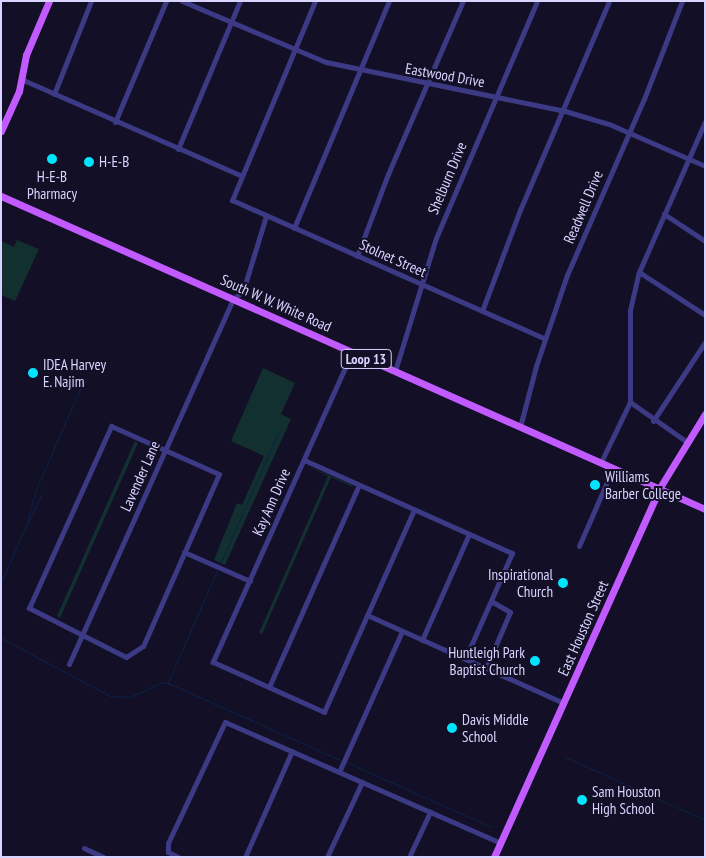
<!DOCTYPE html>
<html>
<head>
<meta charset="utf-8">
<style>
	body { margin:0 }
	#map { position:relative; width:706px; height:858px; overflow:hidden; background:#130f26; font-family:"PT Sans Narrow",sans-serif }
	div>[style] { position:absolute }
	.green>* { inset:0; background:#12302f }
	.stream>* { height:1px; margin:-0.5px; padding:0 0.5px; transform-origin:0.5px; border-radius:0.5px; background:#0c2248 }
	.minor>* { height:5px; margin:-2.5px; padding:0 2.5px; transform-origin:2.5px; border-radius:2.5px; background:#3d3a85 }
	.major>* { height:7px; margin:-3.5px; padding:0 3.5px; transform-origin:3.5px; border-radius:3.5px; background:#c25bff }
	.dots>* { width:14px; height:14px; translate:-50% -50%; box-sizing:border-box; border:2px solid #130f26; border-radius:50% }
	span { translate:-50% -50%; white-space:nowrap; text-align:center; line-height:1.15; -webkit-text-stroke:4px #130f26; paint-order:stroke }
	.shield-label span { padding:1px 4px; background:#130f26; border:1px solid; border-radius:4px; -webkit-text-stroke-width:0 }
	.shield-label { font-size:14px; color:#d9d4ff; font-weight:700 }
	.street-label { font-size:15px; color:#d9d4ff }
	.poi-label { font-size:15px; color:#d9d4ff }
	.left { translate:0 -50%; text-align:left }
	.right { translate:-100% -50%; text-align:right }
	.frame { position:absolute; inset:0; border:2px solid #d9d4ff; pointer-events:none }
</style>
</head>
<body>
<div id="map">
	<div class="green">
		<i style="clip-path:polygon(17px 240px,39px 249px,15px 301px,1px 295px,1px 241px,14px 247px)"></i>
		<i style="clip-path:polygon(263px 368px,295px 383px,281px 414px,291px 419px,225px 565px,214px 560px,237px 503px,242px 505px,264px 456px,231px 441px)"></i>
		<i style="clip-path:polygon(135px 441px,138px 443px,60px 618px,57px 616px)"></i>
		<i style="clip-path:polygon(307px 466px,352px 485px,353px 487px,331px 477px,262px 634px,259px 633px,328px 476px)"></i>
	</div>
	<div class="stream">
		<i style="left:28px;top:522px;width:32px;rotate:-64deg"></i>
		<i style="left:221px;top:562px;width:146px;rotate:-66.2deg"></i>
		<i style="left:1px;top:582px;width:61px;rotate:-65.9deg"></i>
		<i style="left:26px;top:526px;width:38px;rotate:-75deg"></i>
		<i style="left:36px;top:489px;width:121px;rotate:-66.2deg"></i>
		<i style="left:1px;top:638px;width:123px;rotate:28deg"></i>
		<i style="left:110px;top:696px;width:20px;rotate:3deg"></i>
		<i style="left:130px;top:697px;width:35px;rotate:-25deg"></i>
		<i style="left:162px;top:682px;width:6px;rotate:9deg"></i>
		<i style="left:168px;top:683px;width:191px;rotate:24.1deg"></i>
		<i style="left:168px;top:682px;width:121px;rotate:-66.2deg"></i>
		<i style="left:565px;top:757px;width:154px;rotate:24.2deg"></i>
		<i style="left:346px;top:762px;width:159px;rotate:24.1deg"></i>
	</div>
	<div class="minor">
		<i style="left:182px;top:1px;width:156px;rotate:23deg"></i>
		<i style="left:326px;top:62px;width:244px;rotate:11.6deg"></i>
		<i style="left:565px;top:111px;width:46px;rotate:16.5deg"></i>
		<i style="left:609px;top:124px;width:105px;rotate:23.6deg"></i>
		<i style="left:315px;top:1px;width:216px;rotate:112.6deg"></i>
		<i style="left:232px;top:200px;width:342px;rotate:23.9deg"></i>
		<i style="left:21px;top:79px;width:239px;rotate:23.7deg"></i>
		<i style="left:54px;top:94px;width:100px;rotate:-68.3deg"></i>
		<i style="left:115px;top:122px;width:131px;rotate:-67.1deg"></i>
		<i style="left:178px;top:149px;width:160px;rotate:-67.3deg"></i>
		<i style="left:664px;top:214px;width:49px;rotate:33.4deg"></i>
		<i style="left:294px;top:228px;width:246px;rotate:-67.3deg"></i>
		<i style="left:357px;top:256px;width:88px;rotate:-69.3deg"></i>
		<i style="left:388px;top:174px;width:189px;rotate:-66.6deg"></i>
		<i style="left:639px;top:272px;width:79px;rotate:33.1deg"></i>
		<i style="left:482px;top:311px;width:108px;rotate:-69.4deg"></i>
		<i style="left:520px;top:210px;width:227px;rotate:-66.9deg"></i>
		<i style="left:352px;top:352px;width:340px;rotate:114.2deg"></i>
		<i style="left:213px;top:662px;width:122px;rotate:24.2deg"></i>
		<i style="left:324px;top:712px;width:221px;rotate:-66deg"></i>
		<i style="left:395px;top:371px;width:139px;rotate:-72.9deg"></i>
		<i style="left:436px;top:238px;width:258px;rotate:-66.9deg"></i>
		<i style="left:653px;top:421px;width:95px;rotate:-56.6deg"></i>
		<i style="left:111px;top:426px;width:118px;rotate:24deg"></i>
		<i style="left:219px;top:474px;width:188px;rotate:113.8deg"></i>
		<i style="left:143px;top:646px;width:20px;rotate:147deg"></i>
		<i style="left:126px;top:657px;width:109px;rotate:-153.2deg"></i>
		<i style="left:29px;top:608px;width:200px;rotate:-65.7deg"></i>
		<i style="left:520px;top:427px;width:63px;rotate:-75.3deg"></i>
		<i style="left:536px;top:366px;width:96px;rotate:-71.2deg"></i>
		<i style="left:567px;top:275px;width:192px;rotate:-66.4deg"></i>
		<i style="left:644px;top:99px;width:105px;rotate:-68.8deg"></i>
		<i style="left:687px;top:442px;width:70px;rotate:-144.9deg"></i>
		<i style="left:630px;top:402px;width:92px;rotate:-90deg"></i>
		<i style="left:630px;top:310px;width:39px;rotate:-77deg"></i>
		<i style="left:639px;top:272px;width:164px;rotate:-66.3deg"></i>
		<i style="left:304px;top:460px;width:228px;rotate:24.1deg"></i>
		<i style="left:512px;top:553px;width:116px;rotate:113.9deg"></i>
		<i style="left:601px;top:462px;width:67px;rotate:-64.2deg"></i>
		<i style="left:579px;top:546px;width:85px;rotate:-66.4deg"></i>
		<i style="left:184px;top:552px;width:72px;rotate:23.7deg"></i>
		<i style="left:367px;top:615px;width:216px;rotate:24.1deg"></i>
		<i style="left:422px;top:640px;width:116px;rotate:-66.1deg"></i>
		<i style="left:69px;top:664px;width:400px;rotate:-65.8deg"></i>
		<i style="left:233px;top:299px;width:13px;rotate:-39deg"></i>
		<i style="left:243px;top:291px;width:78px;rotate:-73deg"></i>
		<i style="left:486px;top:668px;width:61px;rotate:-66.8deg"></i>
		<i style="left:510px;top:612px;width:22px;rotate:-150deg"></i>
		<i style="left:269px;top:687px;width:221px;rotate:-66deg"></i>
		<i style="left:339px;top:772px;width:154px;rotate:-65.9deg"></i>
		<i style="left:84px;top:848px;width:21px;rotate:25deg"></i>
		<i style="left:178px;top:857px;width:11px;rotate:-153deg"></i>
		<i style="left:168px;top:852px;width:9px;rotate:-90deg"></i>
		<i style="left:168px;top:843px;width:134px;rotate:-64.8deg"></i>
		<i style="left:225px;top:722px;width:300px;rotate:23.7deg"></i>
		<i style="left:245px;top:857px;width:116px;rotate:-66.1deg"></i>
		<i style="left:327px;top:857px;width:83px;rotate:-65deg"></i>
		<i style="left:409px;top:857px;width:50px;rotate:-65deg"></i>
	</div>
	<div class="major">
		<i style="left:1px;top:131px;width:44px;rotate:-65.8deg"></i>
		<i style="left:19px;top:91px;width:37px;rotate:-79deg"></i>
		<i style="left:26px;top:55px;width:59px;rotate:-66.9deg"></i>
		<i style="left:1px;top:196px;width:770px;rotate:23.97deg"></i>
		<i style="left:494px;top:857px;width:403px;rotate:-65.8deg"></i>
		<i style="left:659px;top:489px;width:88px;rotate:-58.5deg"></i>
	</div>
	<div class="dots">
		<i style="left:52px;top:159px;background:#00e5ff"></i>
		<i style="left:89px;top:162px;background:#00e5ff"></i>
		<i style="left:33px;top:373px;background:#00e5ff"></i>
		<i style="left:595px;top:485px;background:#00e5ff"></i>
		<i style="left:563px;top:583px;background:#00e5ff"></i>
		<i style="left:535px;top:661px;background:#00e5ff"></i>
		<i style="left:452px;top:728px;background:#00e5ff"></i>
		<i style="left:582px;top:800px;background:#00e5ff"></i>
	</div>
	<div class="shield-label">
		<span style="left:366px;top:359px">Loop 13</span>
	</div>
	<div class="street-label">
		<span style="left:445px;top:75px;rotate:10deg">Eastwood Drive</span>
		<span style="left:447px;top:178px;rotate:-67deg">Shelburn Drive</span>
		<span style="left:583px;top:207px;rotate:-67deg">Readwell Drive</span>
		<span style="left:393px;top:258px;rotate:24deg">Stolnet Street</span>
		<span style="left:276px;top:303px;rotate:24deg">South W. W. White Road</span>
		<span style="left:140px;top:476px;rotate:-66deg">Lavender Lane</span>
		<span style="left:271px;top:502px;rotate:-66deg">Kay Ann Drive</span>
		<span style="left:583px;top:628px;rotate:-66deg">East Houston Street</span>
	</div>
	<div class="poi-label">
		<span class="left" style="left:99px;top:162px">H-E-B</span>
		<span style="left:52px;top:185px">H-E-B<br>Pharmacy</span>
		<span class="left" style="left:43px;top:373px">IDEA Harvey<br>E. Najim</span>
		<span class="left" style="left:605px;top:485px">Williams<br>Barber College</span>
		<span class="right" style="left:553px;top:583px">Inspirational<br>Church</span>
		<span class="right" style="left:525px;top:661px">Huntleigh Park<br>Baptist Church</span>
		<span class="left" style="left:462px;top:728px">Davis Middle<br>School</span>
		<span class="left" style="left:592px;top:800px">Sam Houston<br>High School</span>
	</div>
	<div class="frame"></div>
</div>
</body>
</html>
